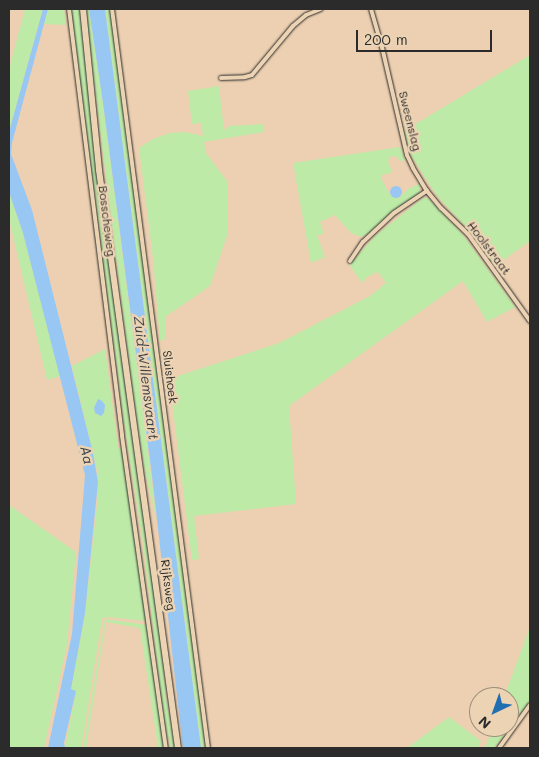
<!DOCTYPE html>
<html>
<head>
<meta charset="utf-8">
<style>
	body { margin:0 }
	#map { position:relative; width:539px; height:757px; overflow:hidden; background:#edd0b1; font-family:Mali,sans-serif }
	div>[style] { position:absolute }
	.green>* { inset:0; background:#beeaa7 }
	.water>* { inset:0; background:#98c7f3 }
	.round { border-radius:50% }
	.roads { filter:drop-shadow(0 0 1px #2b2b2b) drop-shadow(0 0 1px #2b2b2b) }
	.street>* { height:4px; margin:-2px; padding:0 2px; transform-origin:2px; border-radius:2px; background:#ebd3b3 }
	.primary>* { height:6px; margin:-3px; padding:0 3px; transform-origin:3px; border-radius:3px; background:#ebd3b3 }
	span { translate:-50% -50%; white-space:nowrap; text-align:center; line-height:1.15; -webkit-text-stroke:5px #ebd3b3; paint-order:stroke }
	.street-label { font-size:12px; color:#2b2b2b }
	.water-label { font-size:14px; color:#3b4249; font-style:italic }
	.frame { position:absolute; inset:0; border:10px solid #2b2b2b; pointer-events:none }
	.north { position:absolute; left:469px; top:687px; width:50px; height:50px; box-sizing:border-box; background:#ebd3b3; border:1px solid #9e907d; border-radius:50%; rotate:222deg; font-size:14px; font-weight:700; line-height:20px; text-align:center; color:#2b2b2b }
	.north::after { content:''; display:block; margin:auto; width:18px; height:22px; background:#1f6fb2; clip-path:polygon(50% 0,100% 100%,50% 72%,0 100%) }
	.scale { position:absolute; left:356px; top:30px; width:136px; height:22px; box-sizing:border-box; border:2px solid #2b2b2b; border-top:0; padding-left:6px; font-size:15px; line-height:18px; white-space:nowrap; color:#2b2b2b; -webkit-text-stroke:4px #ebd3b3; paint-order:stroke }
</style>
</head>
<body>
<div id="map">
	<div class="green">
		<i style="clip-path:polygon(25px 9px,43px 9px,9px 132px,9px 69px)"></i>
		<i style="clip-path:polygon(48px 9px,64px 9px,66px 25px,44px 24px)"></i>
		<i style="clip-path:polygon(71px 9px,79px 9px,80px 16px,160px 631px,166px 698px,175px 748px,171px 748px,164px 721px,143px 543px,124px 423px)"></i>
		<i style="clip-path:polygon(85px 9px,89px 9px,103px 103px,157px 521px,145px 472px,135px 409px)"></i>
		<i style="clip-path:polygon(105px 9px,111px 9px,206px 748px,201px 748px)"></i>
		<i style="clip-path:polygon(530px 55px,530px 241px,495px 266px,464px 225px,437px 196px,410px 154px,404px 131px)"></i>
		<i style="clip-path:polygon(219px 86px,224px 130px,229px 126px,263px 124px,264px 132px,204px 142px,206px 153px,227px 181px,228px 233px,210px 286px,165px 317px,166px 338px,160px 341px,153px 258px,139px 148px,153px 139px,170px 133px,185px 132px,203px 136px,201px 123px,192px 124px,188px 91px)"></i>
		<i style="clip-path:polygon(400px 147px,405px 160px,400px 161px,396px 156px,390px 157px,388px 161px,392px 171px,389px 174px,383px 174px,381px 178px,390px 195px,399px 198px,408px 189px,419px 184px,419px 193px,368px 234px,361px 237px,351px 233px,335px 215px,320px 222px,324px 234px,317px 235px,325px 257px,311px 263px,293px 163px)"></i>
		<i style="clip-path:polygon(9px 192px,23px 233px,61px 376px,47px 380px,9px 219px)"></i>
		<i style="clip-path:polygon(423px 198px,428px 198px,463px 235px,515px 307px,487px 322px,463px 281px,289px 406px,296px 504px,194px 516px,199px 559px,192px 560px,169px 379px,279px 343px,370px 296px,386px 283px,378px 272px,367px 277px,362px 283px,350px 266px,351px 263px,376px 235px)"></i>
		<i style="clip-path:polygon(105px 349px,118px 447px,122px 449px,138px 532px,146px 584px,146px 621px,106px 617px,102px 619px,81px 748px,65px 748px,76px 691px,71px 690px,85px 613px,98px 496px,97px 470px,72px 366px)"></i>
		<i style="clip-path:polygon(9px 505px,76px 552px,67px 645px,44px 748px,9px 748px)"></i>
		<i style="clip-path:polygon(105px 619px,148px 625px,165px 748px,158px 748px,140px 628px,106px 622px,86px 748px,83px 748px)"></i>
		<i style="clip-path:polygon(530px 627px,530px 700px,517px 719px,509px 717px,509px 697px,504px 697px)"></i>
		<i style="clip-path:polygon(449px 717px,481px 741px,478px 748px,407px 748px)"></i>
		<i style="clip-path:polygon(509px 724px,512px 726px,494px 748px,485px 748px,493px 727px,509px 727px)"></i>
	</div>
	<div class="water">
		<i style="clip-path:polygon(43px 9px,48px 9px,12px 143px,11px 154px,32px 210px,93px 453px,98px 482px,85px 613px,71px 689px,76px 691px,64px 743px,65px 748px,48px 748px,72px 634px,85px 475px,23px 233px,9px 192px,9px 132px)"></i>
		<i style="clip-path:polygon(89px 9px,105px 9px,201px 748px,183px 748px,152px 476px,103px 103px)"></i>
		<i class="round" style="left:390px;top:186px;width:12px;height:12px"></i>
		<i style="clip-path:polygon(98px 399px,102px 401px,105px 405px,104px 413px,101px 416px,95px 413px,94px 408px)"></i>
	</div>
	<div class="roads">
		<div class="street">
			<i style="left:69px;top:9px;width:430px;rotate:82.9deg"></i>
			<i style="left:122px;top:436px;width:315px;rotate:82deg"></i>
			<i style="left:112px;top:9px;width:745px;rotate:82.6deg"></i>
			<i style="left:371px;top:9px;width:40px;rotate:74deg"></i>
			<i style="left:382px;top:47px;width:111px;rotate:77deg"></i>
			<i style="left:407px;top:155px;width:14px;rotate:65deg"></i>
			<i style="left:413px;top:168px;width:27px;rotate:59deg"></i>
			<i style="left:427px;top:191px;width:22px;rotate:51deg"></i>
			<i style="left:441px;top:208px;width:37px;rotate:44deg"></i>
			<i style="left:468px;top:234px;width:107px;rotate:54.5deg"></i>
			<i style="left:221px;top:78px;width:24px;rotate:-2deg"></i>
			<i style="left:245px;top:77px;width:7px;rotate:-16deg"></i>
			<i style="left:252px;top:75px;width:64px;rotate:-50.1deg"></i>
			<i style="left:293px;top:26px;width:17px;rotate:-40deg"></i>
			<i style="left:306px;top:15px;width:16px;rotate:-22deg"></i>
			<i style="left:350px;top:261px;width:23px;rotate:-56deg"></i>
			<i style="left:363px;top:242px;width:42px;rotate:-43.1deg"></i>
			<i style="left:394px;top:213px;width:40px;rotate:-34deg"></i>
			<i style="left:499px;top:748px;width:53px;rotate:-54.2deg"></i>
		</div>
		<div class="primary">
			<i style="left:83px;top:9px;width:162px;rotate:84.3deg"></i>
			<i style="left:99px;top:170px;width:583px;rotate:82.22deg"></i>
		</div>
	</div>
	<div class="street-label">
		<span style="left:410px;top:121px;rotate:76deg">Sweenslag</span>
		<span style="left:107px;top:221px;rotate:83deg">Bosscheweg</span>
		<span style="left:489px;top:248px;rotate:53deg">Hoolstraat</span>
		<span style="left:170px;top:377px;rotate:83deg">Sluishoek</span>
		<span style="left:168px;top:585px;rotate:83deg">Rijksweg</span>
	</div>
	<div class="water-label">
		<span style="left:146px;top:378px;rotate:83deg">Zuid-Willemsvaart</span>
		<span style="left:87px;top:455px;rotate:76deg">Aa</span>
	</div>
	<div class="frame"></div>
	<div class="north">N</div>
	<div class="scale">200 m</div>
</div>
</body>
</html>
